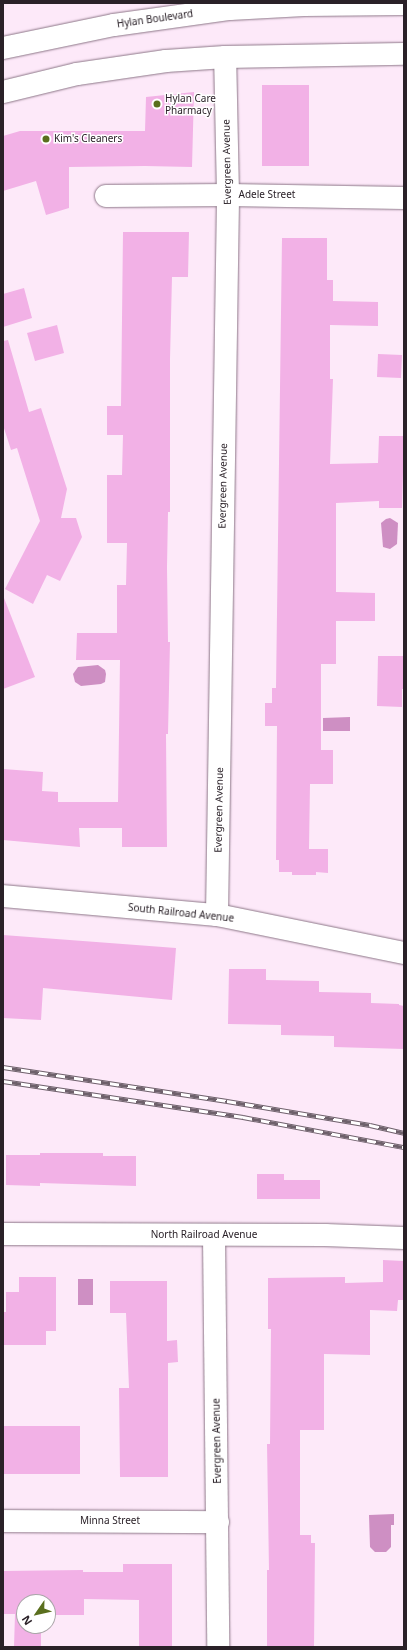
<!DOCTYPE html>
<html>
<head>
<meta charset="utf-8">
<style>
	body { margin:0 }
	#map { position:relative; width:407px; height:1650px; overflow:hidden; background:#fde9f9; font-family:"Noto Sans",sans-serif }
	div>[style] { position:absolute }
	.water>* { inset:0; background:#ce8fc3 }
	.building>* { inset:0; background:#f2b1e6 }
	.roads { filter:drop-shadow(0 0 1px #8d7788) drop-shadow(0 0 1px #8d7788) }
	.minor>* { height:22px; margin:-11px; padding:0 11px; transform-origin:11px; border-radius:11px; background:#fff }
	.major>* { height:22px; margin:-11px; padding:0 11px; transform-origin:11px; border-radius:11px; background:#fff }
	.rail>* { height:4.5px; margin-top:-2.25px; transform-origin:0; background:repeating-linear-gradient(90deg,#fff 0 9px,#6e616b 0 18px); box-sizing:border-box; border-block:1px solid #6e616b }
	.dots>* { width:11px; height:11px; translate:-50% -50%; box-sizing:border-box; border:2px solid #fff; border-radius:50% }
	span { translate:-50% -50%; white-space:nowrap; text-align:center; line-height:1.15; -webkit-text-stroke:3px #fff; paint-order:stroke }
	.street-label { font-size:10px; color:#2a2128 }
	.poi-label { font-size:10px; color:#2a2128 }
	.left { translate:0 -50%; text-align:left }
	.frame { position:absolute; inset:0; border:4px solid #2a2128; pointer-events:none }
	.north { position:absolute; left:16px; top:1594px; width:40px; height:40px; box-sizing:border-box; background:#fff; border:1px solid #aaa6a9; border-radius:50%; rotate:236deg; font-size:11px; font-weight:700; line-height:16px; text-align:center; color:#2a2128 }
	.north::after { content:''; display:block; margin:auto; width:14px; height:18px; background:#5a6f1e; clip-path:polygon(50% 0,100% 100%,50% 72%,0 100%) }
</style>
</head>
<body>
<div id="map">
	<div class="water">
		<i style="clip-path:polygon(390px 518px,398px 523px,397px 544px,390px 549px,383px 547px,381px 523px,386px 519px)"></i>
		<i style="clip-path:polygon(98px 665px,105px 670px,106px 674px,105px 682px,101px 684px,81px 686px,75px 682px,73px 674px,78px 667px)"></i>
		<i style="clip-path:polygon(350px 717px,350px 731px,323px 731px,323px 718px)"></i>
		<i style="clip-path:polygon(78px 1279px,93px 1279px,93px 1305px,78px 1305px)"></i>
		<i style="clip-path:polygon(394px 1514px,394px 1525px,391px 1525px,391px 1547px,386px 1552px,375px 1552px,370px 1547px,369px 1515px)"></i>
	</div>
	<div class="building">
		<i style="clip-path:polygon(262px 85px,309px 85px,309px 166px,262px 166px)"></i>
		<i style="clip-path:polygon(194px 92px,192px 167px,145px 166px,69px 167px,69px 208px,46px 215px,36px 181px,3px 191px,3px 136px,20px 131px,145px 131px,146px 97px)"></i>
		<i style="clip-path:polygon(123px 232px,189px 232px,188px 277px,172px 277px,170px 359px,170px 512px,168px 512px,167px 567px,168px 642px,170px 642px,168px 734px,166px 734px,167px 847px,122px 847px,122px 828px,79px 828px,80px 847px,3px 840px,3px 769px,43px 772px,42px 791px,58px 792px,58px 802px,118px 802px,120px 660px,76px 660px,77px 633px,117px 633px,117px 585px,126px 585px,127px 543px,107px 543px,107px 475px,122px 475px,123px 435px,107px 435px,107px 406px,121px 406px)"></i>
		<i style="clip-path:polygon(282px 238px,327px 238px,327px 280px,333px 280px,333px 301px,378px 302px,378px 326px,330px 325px,330px 379px,333px 379px,330px 464px,378px 463px,379px 436px,404px 436px,402px 508px,379px 508px,379px 501px,336px 503px,336px 592px,375px 593px,375px 621px,336px 621px,336px 664px,321px 664px,321px 750px,333px 750px,333px 784px,310px 784px,309px 849px,328px 849px,328px 873px,316px 872px,316px 875px,292px 875px,292px 872px,279px 872px,279px 860px,276px 860px,277px 726px,265px 726px,265px 703px,272px 703px,272px 688px,276px 688px)"></i>
		<i style="clip-path:polygon(24px 288px,32px 318px,3px 327px,3px 294px)"></i>
		<i style="clip-path:polygon(57px 325px,64px 353px,35px 361px,27px 333px)"></i>
		<i style="clip-path:polygon(8px 340px,29px 412px,41px 408px,67px 489px,61px 518px,76px 518px,82px 537px,60px 581px,47px 575px,33px 604px,5px 589px,40px 521px,17px 448px,11px 450px,3px 425px,3px 341px)"></i>
		<i style="clip-path:polygon(378px 354px,402px 355px,401px 378px,377px 377px)"></i>
		<i style="clip-path:polygon(3px 598px,4px 598px,35px 677px,3px 689px)"></i>
		<i style="clip-path:polygon(378px 656px,404px 656px,404px 689px,402px 689px,402px 707px,377px 706px)"></i>
		<i style="clip-path:polygon(3px 935px,176px 948px,172px 1000px,43px 988px,41px 1020px,3px 1018px)"></i>
		<i style="clip-path:polygon(229px 969px,266px 969px,266px 980px,319px 981px,319px 992px,371px 993px,371px 1003px,399px 1004px,399px 1005px,404px 1006px,404px 1049px,334px 1047px,334px 1036px,281px 1035px,281px 1025px,228px 1024px)"></i>
		<i style="clip-path:polygon(40px 1153px,103px 1153px,103px 1156px,136px 1156px,136px 1186px,40px 1183px,40px 1186px,6px 1185px,6px 1155px,40px 1155px)"></i>
		<i style="clip-path:polygon(257px 1174px,284px 1174px,284px 1180px,320px 1180px,320px 1199px,257px 1199px)"></i>
		<i style="clip-path:polygon(383px 1260px,404px 1261px,404px 1300px,398px 1300px,397px 1311px,370px 1310px,370px 1355px,324px 1354px,324px 1430px,300px 1430px,300px 1535px,311px 1535px,311px 1543px,315px 1543px,314px 1647px,267px 1647px,267px 1570px,269px 1570px,267px 1444px,270px 1444px,271px 1329px,268px 1329px,268px 1278px,345px 1277px,345px 1283px,383px 1282px)"></i>
		<i style="clip-path:polygon(19px 1277px,56px 1277px,56px 1331px,46px 1331px,46px 1345px,3px 1345px,3px 1312px,6px 1312px,6px 1292px,19px 1292px)"></i>
		<i style="clip-path:polygon(110px 1281px,167px 1281px,167px 1341px,177px 1340px,178px 1362px,168px 1363px,168px 1477px,120px 1477px,119px 1388px,129px 1388px,126px 1313px,110px 1313px)"></i>
		<i style="clip-path:polygon(3px 1426px,80px 1426px,80px 1474px,3px 1474px)"></i>
		<i style="clip-path:polygon(123px 1564px,172px 1564px,172px 1647px,139px 1647px,139px 1600px,84px 1599px,84px 1615px,48px 1615px,48px 1602px,24px 1602px,24px 1626px,41px 1626px,41px 1647px,14px 1647px,15px 1614px,3px 1614px,3px 1571px,83px 1570px,83px 1572px,123px 1572px)"></i>
	</div>
	<div class="roads">
		<div class="minor">
			<i style="left:106px;top:196px;width:122px;rotate:-0.5deg"></i>
			<i style="left:228px;top:195px;width:176px;rotate:1deg"></i>
			<i style="left:3px;top:896px;width:215px;rotate:5.1deg"></i>
			<i style="left:217px;top:915px;width:191px;rotate:11.5deg"></i>
			<i style="left:217px;top:915px;width:720px;rotate:-89.12deg"></i>
			<i style="left:228px;top:195px;width:138px;rotate:-91.2deg"></i>
			<i style="left:3px;top:1234px;width:322px;rotate:0.2deg"></i>
			<i style="left:325px;top:1235px;width:79px;rotate:2.2deg"></i>
			<i style="left:214px;top:1235px;width:412px;rotate:89.4deg"></i>
			<i style="left:3px;top:1521px;width:215px;rotate:0.3deg"></i>
		</div>
		<div class="major">
			<i style="left:3px;top:48px;width:113px;rotate:-11.7deg"></i>
			<i style="left:114px;top:25px;width:117px;rotate:-7.9deg"></i>
			<i style="left:230px;top:9px;width:74px;rotate:-3.1deg"></i>
			<i style="left:304px;top:5px;width:100px;rotate:-0.6deg"></i>
			<i style="left:3px;top:92px;width:76px;rotate:-13.7deg"></i>
			<i style="left:77px;top:74px;width:90px;rotate:-8.3deg"></i>
			<i style="left:166px;top:61px;width:59px;rotate:-3.9deg"></i>
			<i style="left:225px;top:57px;width:179px;rotate:-1deg"></i>
		</div>
	</div>
	<div class="rail">
		<i style="left:3px;top:1067px;width:227px;rotate:8.6deg"></i>
		<i style="left:227px;top:1101px;width:145px;rotate:9.5deg"></i>
		<i style="left:370px;top:1125px;width:35px;rotate:13deg"></i>
		<i style="left:3px;top:1081px;width:243px;rotate:8.5deg"></i>
		<i style="left:243px;top:1117px;width:164px;rotate:10.6deg"></i>
	</div>
	<div class="dots">
		<i style="left:157px;top:104px;background:#5a6f1e"></i>
		<i style="left:46px;top:139px;background:#5a6f1e"></i>
	</div>
	<div class="street-label">
		<span style="left:155px;top:19px;rotate:-8deg">Hylan Boulevard</span>
		<span style="left:227px;top:162px;rotate:-91deg">Evergreen Avenue</span>
		<span style="left:267px;top:195px">Adele Street</span>
		<span style="left:223px;top:486px;rotate:-89deg">Evergreen Avenue</span>
		<span style="left:219px;top:810px;rotate:-89deg">Evergreen Avenue</span>
		<span style="left:181px;top:913px;rotate:6deg">South Railroad Avenue</span>
		<span style="left:204px;top:1235px">North Railroad Avenue</span>
		<span style="left:217px;top:1441px;rotate:-91deg">Evergreen Avenue</span>
		<span style="left:110px;top:1521px">Minna Street</span>
	</div>
	<div class="poi-label">
		<span class="left" style="left:165px;top:104px">Hylan Care<br>Pharmacy</span>
		<span class="left" style="left:54px;top:139px">Kim's Cleaners</span>
	</div>
	<div class="frame"></div>
	<div class="north">N</div>
</div>
</body>
</html>
